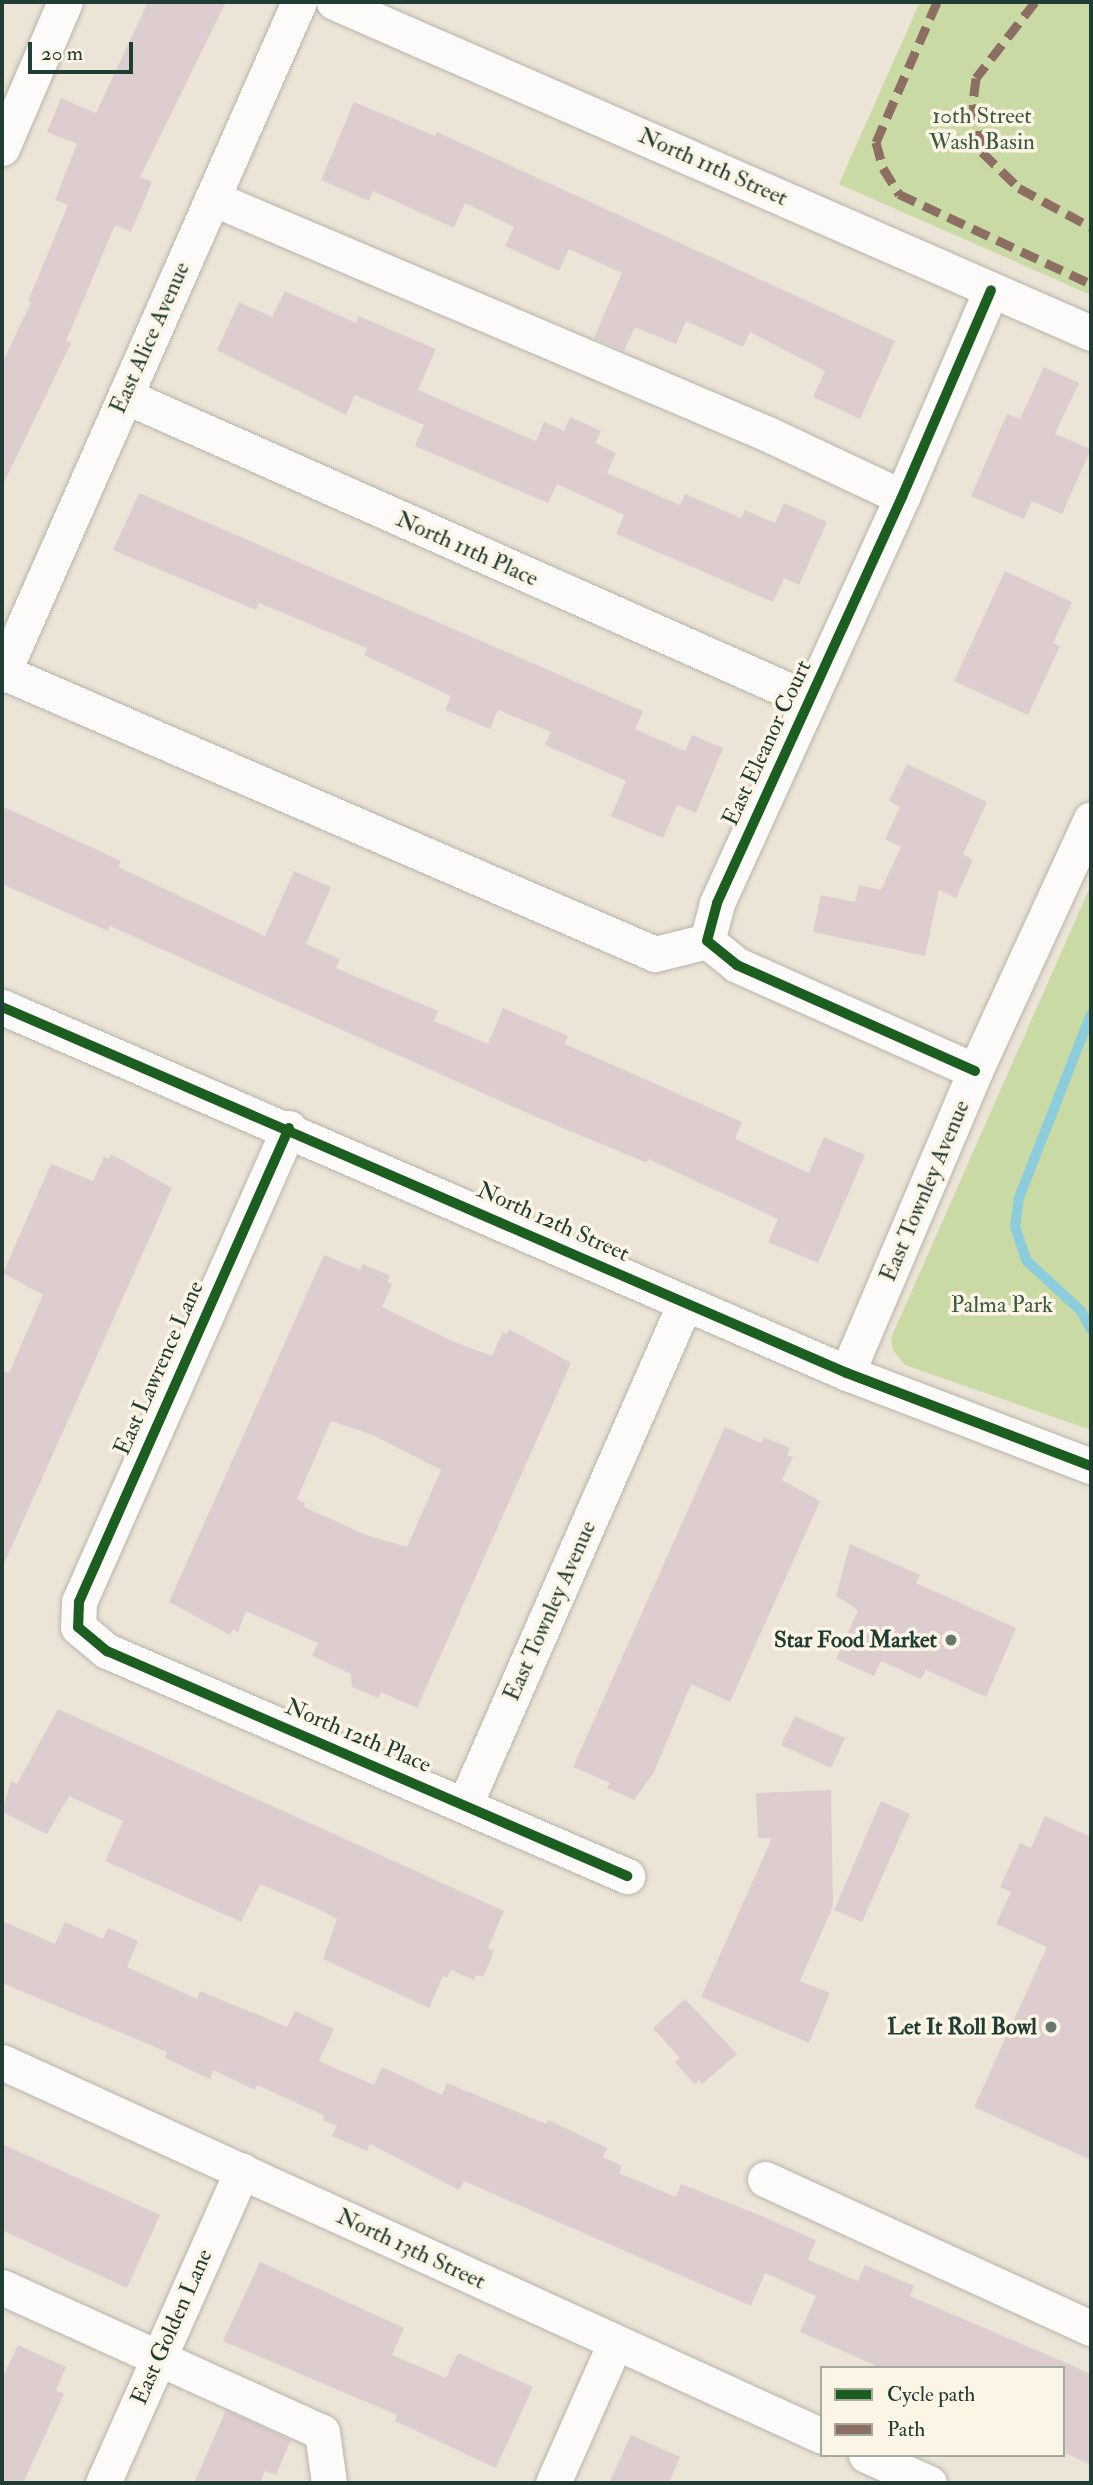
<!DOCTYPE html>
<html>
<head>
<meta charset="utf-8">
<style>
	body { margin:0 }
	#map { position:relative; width:1093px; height:2485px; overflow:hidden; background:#ece4d6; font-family:"IM FELL Double Pica",serif }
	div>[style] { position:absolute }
	.green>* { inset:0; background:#c9daa4 }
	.stream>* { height:10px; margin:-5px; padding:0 5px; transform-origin:5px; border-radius:5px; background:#8bcddc }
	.building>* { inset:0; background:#decdce }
	.roads { filter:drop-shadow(0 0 2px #b6b4aa) drop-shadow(0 0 2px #b6b4aa) }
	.minor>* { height:35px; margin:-17.5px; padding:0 17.5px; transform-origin:17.5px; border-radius:17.5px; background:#fcfbf9 }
	.quiet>* { height:9px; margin-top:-4.5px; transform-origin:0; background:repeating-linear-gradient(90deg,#8d6e63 0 18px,transparent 0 27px) }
	.cycleway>* { height:10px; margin:-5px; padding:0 5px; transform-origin:5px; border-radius:5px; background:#1b5e20 }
	.dots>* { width:19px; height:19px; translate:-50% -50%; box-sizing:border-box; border:4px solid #fcf5e5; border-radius:50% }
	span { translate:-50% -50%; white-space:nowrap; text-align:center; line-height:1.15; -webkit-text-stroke:7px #fcf5e5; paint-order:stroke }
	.park-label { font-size:23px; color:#3b5b42 }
	.street-label { font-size:23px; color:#1f3d34 }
	.poi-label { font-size:23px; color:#1f3d34; font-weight:700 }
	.right { translate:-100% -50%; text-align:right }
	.frame { position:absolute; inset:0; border:4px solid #1f3d34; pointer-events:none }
	.legend { position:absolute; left:820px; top:2366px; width:245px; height:91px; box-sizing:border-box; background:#fcf5e5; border:2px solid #a4ab9e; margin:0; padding:9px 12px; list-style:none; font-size:21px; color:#1f3d34 }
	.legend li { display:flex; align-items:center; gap:14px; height:35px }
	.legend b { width:35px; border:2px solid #a4ab9e }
	.scale { position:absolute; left:28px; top:42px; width:105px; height:32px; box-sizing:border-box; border:4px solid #1f3d34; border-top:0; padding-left:9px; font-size:21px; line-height:24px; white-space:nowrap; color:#1f3d34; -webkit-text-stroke:5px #fcf5e5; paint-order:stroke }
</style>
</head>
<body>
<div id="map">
	<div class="green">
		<i style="clip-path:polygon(920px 2px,1091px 2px,1091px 295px,839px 184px)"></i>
		<i style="clip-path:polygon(1091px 885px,1091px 1430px,905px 1365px,893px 1350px,891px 1338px)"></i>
	</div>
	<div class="stream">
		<i style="left:1091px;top:1014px;width:198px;rotate:111.4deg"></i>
		<i style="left:1019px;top:1198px;width:29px;rotate:98deg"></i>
		<i style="left:1015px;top:1227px;width:36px;rotate:71deg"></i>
		<i style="left:1027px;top:1261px;width:74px;rotate:42.8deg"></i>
		<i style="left:1081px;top:1311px;width:21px;rotate:62deg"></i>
	</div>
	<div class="building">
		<i style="clip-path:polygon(148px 2px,226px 2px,140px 177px,152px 182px,131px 232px,115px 225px,66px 341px,71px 343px,2px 487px,2px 364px,31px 302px,28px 301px,68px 205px,55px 200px,77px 144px,47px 132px,61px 98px,96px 113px)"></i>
		<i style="clip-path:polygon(354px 102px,435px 136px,437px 132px,895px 341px,860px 419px,813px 397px,825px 371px,750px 332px,743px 347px,686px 321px,676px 344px,635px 327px,624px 351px,594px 338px,622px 273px,569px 249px,559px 271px,505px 246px,514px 227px,465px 203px,454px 228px,373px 191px,369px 201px,321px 180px)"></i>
		<i style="clip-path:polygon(285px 291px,356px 323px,359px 316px,436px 349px,418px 390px,536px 441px,544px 422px,564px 431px,570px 417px,601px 431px,595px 443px,616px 453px,607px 473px,680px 505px,685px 494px,741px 518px,745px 510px,775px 523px,784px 503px,827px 522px,799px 585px,784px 578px,773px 602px,616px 534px,624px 515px,557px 484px,548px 503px,415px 446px,424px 425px,355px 395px,346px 415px,217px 350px,239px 302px,272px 317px)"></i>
		<i style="clip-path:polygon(1044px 367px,1079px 383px,1055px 434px,1091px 449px,1062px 514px,1032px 501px,1024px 519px,971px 496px,1007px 414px,1020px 419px)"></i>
		<i style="clip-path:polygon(139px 493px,643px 711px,635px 729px,685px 751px,692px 735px,723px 748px,696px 813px,677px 805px,663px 838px,611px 816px,626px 781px,545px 745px,551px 732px,498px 710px,490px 729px,445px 710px,451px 696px,364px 655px,367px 648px,259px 603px,256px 610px,113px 550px)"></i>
		<i style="clip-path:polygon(1005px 571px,1072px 602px,1053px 643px,1060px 646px,1028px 715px,954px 681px)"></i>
		<i style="clip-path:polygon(907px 764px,987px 802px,963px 854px,973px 860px,956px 898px,939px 890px,925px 956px,813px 932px,821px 895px,855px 902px,859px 885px,881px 890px,901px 847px,885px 839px,900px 807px,889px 801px)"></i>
		<i style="clip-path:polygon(2px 806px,121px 861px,118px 867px,265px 936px,294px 871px,331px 887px,306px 944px,340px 959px,336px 968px,438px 1011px,434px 1021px,488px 1044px,503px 1008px,568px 1036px,565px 1044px,742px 1122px,735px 1139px,809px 1173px,824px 1137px,865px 1155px,818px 1263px,768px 1242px,778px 1219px,648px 1159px,647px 1163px,534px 1116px,110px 926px,108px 931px,2px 884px)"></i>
		<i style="clip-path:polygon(111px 1154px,172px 1188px,2px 1568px,2px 1370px,9px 1373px,43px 1295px,3px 1273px,51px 1164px,93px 1181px,104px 1157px,109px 1159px)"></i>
		<i style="clip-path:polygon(evenodd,324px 1255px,360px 1270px,363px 1264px,390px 1276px,387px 1282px,392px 1284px,382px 1307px,452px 1341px,492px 1356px,503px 1332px,507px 1334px,509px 1329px,571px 1363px,417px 1708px,381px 1692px,378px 1698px,352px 1687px,351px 1674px,312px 1656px,318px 1643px,246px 1611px,238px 1632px,233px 1629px,230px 1635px,169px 1602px,324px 1255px,331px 1421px,373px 1435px,441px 1470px,407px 1547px,366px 1535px,304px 1507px,305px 1503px,297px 1499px,331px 1421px)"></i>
		<i style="clip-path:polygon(725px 1427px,761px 1443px,764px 1437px,790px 1448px,787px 1455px,793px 1457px,782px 1480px,820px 1501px,730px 1702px,691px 1684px,653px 1774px,634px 1800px,607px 1788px,610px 1783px,573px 1767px)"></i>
		<i style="clip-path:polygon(850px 1544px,920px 1575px,916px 1583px,1016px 1628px,986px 1697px,926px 1670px,921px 1679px,881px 1661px,874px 1676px,836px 1659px,858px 1610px,836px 1596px)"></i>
		<i style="clip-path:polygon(58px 1709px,504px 1911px,488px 1948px,494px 1951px,483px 1977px,476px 1975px,474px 1980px,451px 1970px,447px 1978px,443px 1976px,429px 2008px,323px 1959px,337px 1919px,314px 1907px,260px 1884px,241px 1922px,105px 1861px,123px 1821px,99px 1810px,69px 1796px,47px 1834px,2px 1812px,11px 1781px,17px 1784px)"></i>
		<i style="clip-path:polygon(795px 1716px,845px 1738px,831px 1768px,781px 1745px)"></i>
		<i style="clip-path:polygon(831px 1790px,833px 1906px,800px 1981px,830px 1993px,809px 2043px,701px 1997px,772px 1838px,758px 1838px,756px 1793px)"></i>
		<i style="clip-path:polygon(881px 1801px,910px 1814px,862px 1922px,834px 1910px)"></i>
		<i style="clip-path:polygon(1045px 1816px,1091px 1837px,1091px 2160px,974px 2107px,1047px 1947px,996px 1924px,1011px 1892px,1000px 1887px,1020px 1843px,1031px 1848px)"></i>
		<i style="clip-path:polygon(2px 1921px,55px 1944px,65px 1922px,103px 1939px,108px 1928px,138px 1941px,127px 1967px,197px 1999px,200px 1991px,287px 2027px,295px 2011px,334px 2029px,319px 2061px,374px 2085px,382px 2067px,442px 2095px,447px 2083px,546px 2124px,548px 2120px,607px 2148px,603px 2157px,622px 2166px,619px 2173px,676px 2197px,681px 2184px,757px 2214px,816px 2240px,808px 2260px,858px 2281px,865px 2265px,914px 2286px,910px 2296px,1078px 2368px,1091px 2375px,1091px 2465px,1063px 2452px,1063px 2368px,881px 2368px,800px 2332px,816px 2296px,765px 2273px,751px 2306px,464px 2181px,459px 2190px,370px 2144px,367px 2151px,332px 2136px,337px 2126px,323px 2120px,325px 2116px,257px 2085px,255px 2090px,213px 2070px,210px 2079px,165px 2058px,167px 2052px,2px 1983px)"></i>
		<i style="clip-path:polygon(685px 1999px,737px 2054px,702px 2084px,699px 2080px,694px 2084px,675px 2062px,680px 2058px,653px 2028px)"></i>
		<i style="clip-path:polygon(2px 2144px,160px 2215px,127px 2288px,2px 2230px)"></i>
		<i style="clip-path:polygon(260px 2262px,404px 2328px,392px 2355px,446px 2378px,458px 2353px,533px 2387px,496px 2468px,395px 2421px,397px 2415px,223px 2341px)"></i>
		<i style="clip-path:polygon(18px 2345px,66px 2367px,56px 2390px,64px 2394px,23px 2483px,2px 2483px,2px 2379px)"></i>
		<i style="clip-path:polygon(226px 2410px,291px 2440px,276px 2475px,265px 2471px,260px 2483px,194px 2483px)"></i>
		<i style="clip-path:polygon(631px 2435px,680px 2457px,669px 2483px,609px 2483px)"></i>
	</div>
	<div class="roads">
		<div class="minor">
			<i style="left:334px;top:2px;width:826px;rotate:23.62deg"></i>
			<i style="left:2px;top:148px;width:159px;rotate:-66.7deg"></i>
			<i style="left:212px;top:198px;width:604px;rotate:23deg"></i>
			<i style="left:768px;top:434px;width:148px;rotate:25.2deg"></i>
			<i style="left:125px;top:396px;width:749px;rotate:23.93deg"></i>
			<i style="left:3px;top:672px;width:710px;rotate:23.39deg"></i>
			<i style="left:655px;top:954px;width:54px;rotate:-14deg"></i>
			<i style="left:2px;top:675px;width:736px;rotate:-66.19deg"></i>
			<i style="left:2px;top:1007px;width:921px;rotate:23.42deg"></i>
			<i style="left:847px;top:1373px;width:261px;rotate:20.9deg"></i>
			<i style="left:975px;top:1071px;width:261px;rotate:-156deg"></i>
			<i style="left:737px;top:965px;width:38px;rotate:-141deg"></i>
			<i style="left:707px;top:941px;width:39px;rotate:-75deg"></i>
			<i style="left:717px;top:903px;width:446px;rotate:-65.5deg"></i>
			<i style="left:902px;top:497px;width:225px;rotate:-66.7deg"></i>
			<i style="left:289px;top:1128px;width:518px;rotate:113.9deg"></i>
			<i style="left:79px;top:1602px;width:25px;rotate:92deg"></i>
			<i style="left:78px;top:1627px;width:38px;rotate:40deg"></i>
			<i style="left:107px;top:1651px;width:567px;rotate:23.4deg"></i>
			<i style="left:847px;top:1373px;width:328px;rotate:-67deg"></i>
			<i style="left:975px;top:1071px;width:277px;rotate:-65.3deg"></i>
			<i style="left:465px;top:1804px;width:547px;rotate:-66.29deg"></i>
			<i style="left:2px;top:2062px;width:901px;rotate:24.52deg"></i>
			<i style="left:765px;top:2179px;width:358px;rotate:24.6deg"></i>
			<i style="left:2px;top:2287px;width:351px;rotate:24.4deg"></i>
			<i style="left:322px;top:2432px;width:51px;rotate:82.2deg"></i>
			<i style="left:866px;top:2455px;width:69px;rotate:24deg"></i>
			<i style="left:103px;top:2483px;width:342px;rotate:-66deg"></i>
			<i style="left:553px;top:2483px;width:153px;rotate:-66.1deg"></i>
		</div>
	</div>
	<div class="quiet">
		<i style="left:937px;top:2px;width:153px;rotate:113.5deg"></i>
		<i style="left:876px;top:142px;width:27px;rotate:75deg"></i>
		<i style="left:883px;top:168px;width:31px;rotate:58deg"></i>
		<i style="left:899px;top:194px;width:212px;rotate:25.1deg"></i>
		<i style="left:1035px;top:2px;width:96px;rotate:127.8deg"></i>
		<i style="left:976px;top:78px;width:26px;rotate:97deg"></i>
		<i style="left:973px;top:104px;width:49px;rotate:79.4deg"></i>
		<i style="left:982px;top:152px;width:52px;rotate:44.2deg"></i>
		<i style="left:1019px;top:188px;width:82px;rotate:28.4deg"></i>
	</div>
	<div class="cycleway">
		<i style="left:2px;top:1007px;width:921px;rotate:23.42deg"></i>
		<i style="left:847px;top:1373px;width:261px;rotate:20.9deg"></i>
		<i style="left:975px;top:1071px;width:261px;rotate:-156deg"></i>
		<i style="left:737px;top:965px;width:38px;rotate:-141deg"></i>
		<i style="left:707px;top:941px;width:39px;rotate:-75deg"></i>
		<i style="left:717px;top:903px;width:446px;rotate:-65.5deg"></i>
		<i style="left:902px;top:497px;width:225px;rotate:-66.7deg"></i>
		<i style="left:289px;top:1128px;width:518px;rotate:113.9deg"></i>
		<i style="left:79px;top:1602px;width:25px;rotate:92deg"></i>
		<i style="left:78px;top:1627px;width:38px;rotate:40deg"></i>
		<i style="left:107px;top:1651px;width:567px;rotate:23.4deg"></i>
	</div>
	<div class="dots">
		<i style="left:951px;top:1640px;background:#67776d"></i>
		<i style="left:1051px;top:2027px;background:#67776d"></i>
	</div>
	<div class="park-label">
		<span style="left:982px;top:129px">10th Street<br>Wash Basin</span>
		<span style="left:1002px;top:1305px">Palma Park</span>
	</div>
	<div class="street-label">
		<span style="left:713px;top:167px;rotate:24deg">North 11th Street</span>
		<span style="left:150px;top:338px;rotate:-66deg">East Alice Avenue</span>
		<span style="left:467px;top:549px;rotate:24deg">North 11th Place</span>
		<span style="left:767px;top:743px;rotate:-65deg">East Eleanor Court</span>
		<span style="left:925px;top:1191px;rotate:-67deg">East Townley Avenue</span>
		<span style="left:553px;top:1222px;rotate:24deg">North 12th Street</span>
		<span style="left:159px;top:1368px;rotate:-66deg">East Lawrence Lane</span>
		<span style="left:550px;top:1611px;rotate:-66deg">East Townley Avenue</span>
		<span style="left:358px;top:1736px;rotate:23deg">North 12th Place</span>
		<span style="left:411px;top:2249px;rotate:25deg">North 13th Street</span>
		<span style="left:172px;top:2327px;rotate:-66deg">East Golden Lane</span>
	</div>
	<div class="poi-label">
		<span class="right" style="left:937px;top:1640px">Star Food Market</span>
		<span class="right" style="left:1037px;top:2027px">Let It Roll Bowl</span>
	</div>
	<div class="frame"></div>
	<ul class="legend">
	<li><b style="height:9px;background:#1b5e20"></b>Cycle path</li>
	<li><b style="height:9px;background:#8d6e63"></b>Path</li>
	</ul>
	<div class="scale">20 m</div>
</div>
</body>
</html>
